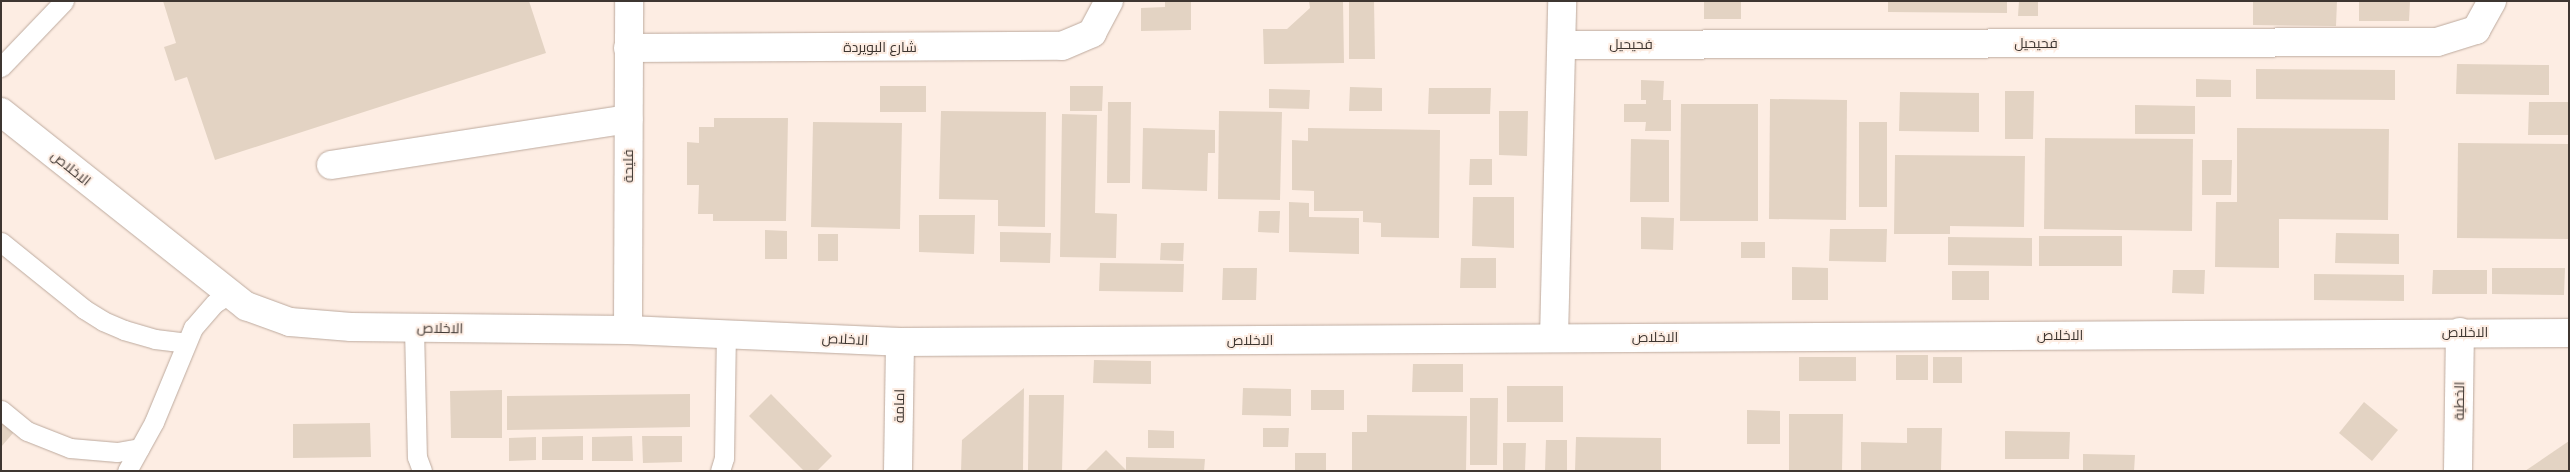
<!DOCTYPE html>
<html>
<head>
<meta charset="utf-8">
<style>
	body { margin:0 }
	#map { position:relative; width:2570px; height:472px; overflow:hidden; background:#fdede3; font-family:Montserrat,Cairo,sans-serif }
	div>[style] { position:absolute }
	.building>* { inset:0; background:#e3d3c3 }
	.roads { filter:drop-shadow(0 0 1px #bdaa9e) drop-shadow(0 0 1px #bdaa9e) }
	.service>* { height:19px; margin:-9.5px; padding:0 9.5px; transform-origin:9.5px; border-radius:9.5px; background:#fff }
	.minor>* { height:28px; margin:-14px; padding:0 14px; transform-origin:14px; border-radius:14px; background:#fff }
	span { translate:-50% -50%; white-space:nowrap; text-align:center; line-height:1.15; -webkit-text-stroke:4px #fdede3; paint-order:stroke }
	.street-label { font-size:14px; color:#3e3631 }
	.frame { position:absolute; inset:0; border:2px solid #3e3631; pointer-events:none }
</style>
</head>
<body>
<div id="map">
	<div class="building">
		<i style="clip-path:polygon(163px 1px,529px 1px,546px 53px,215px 160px,187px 77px,175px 81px,164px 47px,176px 43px)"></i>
		<i style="clip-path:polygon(1165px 1px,1191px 1px,1191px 30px,1141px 31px,1141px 8px,1165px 7px)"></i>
		<i style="clip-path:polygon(1309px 1px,1343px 1px,1344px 63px,1264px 64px,1263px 29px,1287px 29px,1310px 8px)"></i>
		<i style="clip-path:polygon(1349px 1px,1374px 1px,1375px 59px,1349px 59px)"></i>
		<i style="clip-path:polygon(1704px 1px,1741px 1px,1741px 19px,1704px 19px)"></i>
		<i style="clip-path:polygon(1888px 1px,2007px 1px,2007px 13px,1888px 12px)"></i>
		<i style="clip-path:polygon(2019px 1px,2038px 1px,2038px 16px,2018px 16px)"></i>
		<i style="clip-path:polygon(2253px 1px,2337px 1px,2336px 26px,2253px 25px)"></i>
		<i style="clip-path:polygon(2359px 1px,2410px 1px,2409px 21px,2359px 21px)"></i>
		<i style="clip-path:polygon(2457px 64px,2549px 65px,2549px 95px,2456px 94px)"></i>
		<i style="clip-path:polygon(2256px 69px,2395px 70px,2395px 100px,2256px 99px)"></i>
		<i style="clip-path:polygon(2196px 79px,2231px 80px,2231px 97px,2196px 97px)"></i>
		<i style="clip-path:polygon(1641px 80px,1664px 81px,1663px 100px,1671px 100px,1671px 131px,1645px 131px,1646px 122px,1624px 122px,1624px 104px,1646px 104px,1646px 100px,1641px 100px)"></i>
		<i style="clip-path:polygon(880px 86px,926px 86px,926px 112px,880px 112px)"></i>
		<i style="clip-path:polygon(1070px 86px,1103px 86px,1102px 111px,1070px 111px)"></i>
		<i style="clip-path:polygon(1350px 87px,1382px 88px,1382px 111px,1349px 111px)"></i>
		<i style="clip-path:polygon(1429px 88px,1491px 88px,1490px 114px,1428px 114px)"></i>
		<i style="clip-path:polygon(1269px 89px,1310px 90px,1309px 109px,1269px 108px)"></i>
		<i style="clip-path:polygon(2005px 91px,2034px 91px,2033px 139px,2005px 139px)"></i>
		<i style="clip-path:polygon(1900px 92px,1979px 93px,1979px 132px,1899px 131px)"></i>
		<i style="clip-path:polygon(1770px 99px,1847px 100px,1846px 220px,1769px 219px)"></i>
		<i style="clip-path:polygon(1108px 102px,1131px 102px,1130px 183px,1107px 183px)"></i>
		<i style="clip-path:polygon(2529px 102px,2569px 102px,2569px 135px,2528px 135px)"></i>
		<i style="clip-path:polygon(1681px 104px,1758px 104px,1758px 221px,1680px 221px)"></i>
		<i style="clip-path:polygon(2135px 105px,2195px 106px,2195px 134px,2135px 134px)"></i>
		<i style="clip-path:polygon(941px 111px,1046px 112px,1045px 227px,998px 226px,998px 200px,939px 199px)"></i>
		<i style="clip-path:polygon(1219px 111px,1282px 112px,1280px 200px,1218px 199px)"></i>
		<i style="clip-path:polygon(1499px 111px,1528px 111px,1527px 156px,1499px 155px)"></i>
		<i style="clip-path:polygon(1062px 114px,1097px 115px,1095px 213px,1117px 214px,1116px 258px,1060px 257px)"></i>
		<i style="clip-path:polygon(714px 118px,788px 118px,786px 221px,713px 221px,713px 214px,698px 214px,699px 185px,687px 185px,687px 142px,699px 143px,699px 127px,714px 127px)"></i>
		<i style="clip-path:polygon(813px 122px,902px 123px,900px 229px,811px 227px)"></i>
		<i style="clip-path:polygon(1859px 122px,1887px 122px,1887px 207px,1859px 207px)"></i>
		<i style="clip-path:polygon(1143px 128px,1215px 130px,1215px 153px,1208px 153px,1207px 191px,1142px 189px)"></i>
		<i style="clip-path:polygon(1308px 128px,1440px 130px,1439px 238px,1381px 237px,1381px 223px,1363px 222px,1363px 211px,1314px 211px,1314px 191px,1292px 190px,1292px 140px,1308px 141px)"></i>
		<i style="clip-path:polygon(2237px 128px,2389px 129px,2388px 220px,2279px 219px,2279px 268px,2215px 267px,2216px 202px,2237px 202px)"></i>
		<i style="clip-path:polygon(2045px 138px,2193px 139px,2192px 231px,2044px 229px)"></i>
		<i style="clip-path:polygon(1631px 139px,1669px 140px,1669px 202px,1630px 202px)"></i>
		<i style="clip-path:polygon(2458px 143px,2569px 144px,2569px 239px,2457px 238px)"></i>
		<i style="clip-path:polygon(1895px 155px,2025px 156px,2024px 227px,1950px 226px,1950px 234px,1894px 234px)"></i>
		<i style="clip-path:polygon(1470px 159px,1492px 159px,1492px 185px,1469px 185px)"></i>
		<i style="clip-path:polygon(2202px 160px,2232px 160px,2231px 195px,2202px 195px)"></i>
		<i style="clip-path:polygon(1473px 197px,1514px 197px,1514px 248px,1472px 246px)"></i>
		<i style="clip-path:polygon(1289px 202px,1309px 203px,1309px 217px,1359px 218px,1359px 254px,1289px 252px)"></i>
		<i style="clip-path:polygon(1259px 211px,1280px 211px,1279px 233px,1258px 232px)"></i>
		<i style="clip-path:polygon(919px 215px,975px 215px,974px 254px,919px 252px)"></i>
		<i style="clip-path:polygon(1641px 217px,1674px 218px,1673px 250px,1641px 249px)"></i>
		<i style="clip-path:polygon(1830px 229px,1887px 229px,1886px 262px,1829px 261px)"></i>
		<i style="clip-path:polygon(765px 230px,787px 231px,787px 259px,765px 259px)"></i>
		<i style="clip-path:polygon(1000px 232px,1051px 233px,1050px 263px,1000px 262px)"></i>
		<i style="clip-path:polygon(2336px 233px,2399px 234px,2399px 264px,2335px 263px)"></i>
		<i style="clip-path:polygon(818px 234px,838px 234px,838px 261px,818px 261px)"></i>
		<i style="clip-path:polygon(2039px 236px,2122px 236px,2122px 266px,2039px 266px)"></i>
		<i style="clip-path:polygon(1948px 237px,2032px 238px,2032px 266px,1948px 265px)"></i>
		<i style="clip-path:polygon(1741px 242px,1765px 242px,1765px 258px,1741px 258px)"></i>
		<i style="clip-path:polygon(1161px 243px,1184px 243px,1183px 261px,1160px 260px)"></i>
		<i style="clip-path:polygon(1461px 258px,1496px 258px,1496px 288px,1460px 288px)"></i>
		<i style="clip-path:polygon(1100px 263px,1184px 264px,1183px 292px,1099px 291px)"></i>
		<i style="clip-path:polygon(1792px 267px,1828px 268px,1828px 300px,1792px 300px)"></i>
		<i style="clip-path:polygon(1223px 268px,1257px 268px,1256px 300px,1222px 300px)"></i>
		<i style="clip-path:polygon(2492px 268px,2565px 268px,2564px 295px,2492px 294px)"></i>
		<i style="clip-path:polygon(2173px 270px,2205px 270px,2204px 294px,2172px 293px)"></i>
		<i style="clip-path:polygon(2433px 270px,2487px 270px,2487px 294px,2432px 294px)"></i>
		<i style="clip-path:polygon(1952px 271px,1989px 271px,1989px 300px,1952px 300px)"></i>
		<i style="clip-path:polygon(2314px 274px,2404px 275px,2404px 301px,2314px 300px)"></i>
		<i style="clip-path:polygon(1896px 355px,1928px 355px,1928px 380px,1896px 380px)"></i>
		<i style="clip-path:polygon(1799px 357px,1856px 357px,1856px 381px,1799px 381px)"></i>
		<i style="clip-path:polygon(1933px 357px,1962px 357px,1962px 383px,1933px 383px)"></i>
		<i style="clip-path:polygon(1094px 360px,1151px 361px,1151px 384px,1093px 383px)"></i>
		<i style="clip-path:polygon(1413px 364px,1463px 364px,1463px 392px,1412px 392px)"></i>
		<i style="clip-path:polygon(1507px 386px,1563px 386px,1563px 422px,1507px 422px)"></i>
		<i style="clip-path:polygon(1024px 388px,1023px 471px,961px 471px,962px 440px)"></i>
		<i style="clip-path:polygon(1243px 388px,1291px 389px,1291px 416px,1242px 415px)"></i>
		<i style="clip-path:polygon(502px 390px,502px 438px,451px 438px,450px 391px)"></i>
		<i style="clip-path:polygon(1311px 390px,1344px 390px,1344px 410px,1311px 410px)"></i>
		<i style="clip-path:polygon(690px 394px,690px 427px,507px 430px,507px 396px)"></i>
		<i style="clip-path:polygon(771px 394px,832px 456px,817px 471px,804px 471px,749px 416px)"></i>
		<i style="clip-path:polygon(1029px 395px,1064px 395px,1062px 471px,1028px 471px)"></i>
		<i style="clip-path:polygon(1470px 398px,1498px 398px,1497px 465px,1470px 465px)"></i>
		<i style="clip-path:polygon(2364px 402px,2398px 430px,2372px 461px,2339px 433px)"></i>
		<i style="clip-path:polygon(1747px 410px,1780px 411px,1780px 444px,1747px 444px)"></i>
		<i style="clip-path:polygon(1789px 414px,1843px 414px,1842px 471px,1789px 471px)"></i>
		<i style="clip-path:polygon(1367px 415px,1467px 416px,1466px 471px,1352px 471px,1352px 432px,1367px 432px)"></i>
		<i style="clip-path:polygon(1px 421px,14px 432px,1px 447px)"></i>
		<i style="clip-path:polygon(370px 423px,371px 457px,293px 458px,293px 424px)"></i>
		<i style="clip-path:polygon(1263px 428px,1289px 428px,1288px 447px,1263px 447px)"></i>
		<i style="clip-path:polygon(1907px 428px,1942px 428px,1941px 471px,1861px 471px,1861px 442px,1907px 443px)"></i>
		<i style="clip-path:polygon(1148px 430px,1174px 431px,1174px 448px,1148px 448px)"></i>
		<i style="clip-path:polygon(2005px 431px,2070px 432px,2069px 459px,2005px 459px)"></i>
		<i style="clip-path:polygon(583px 436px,583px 460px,542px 460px,542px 437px)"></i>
		<i style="clip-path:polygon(632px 436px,633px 461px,592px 461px,592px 437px)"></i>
		<i style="clip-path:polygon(642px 436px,682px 436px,682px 462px,643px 463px)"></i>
		<i style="clip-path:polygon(536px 437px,536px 460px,509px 461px,509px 438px)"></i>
		<i style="clip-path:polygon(1576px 437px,1661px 438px,1661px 471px,1575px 471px)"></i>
		<i style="clip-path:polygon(1546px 440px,1567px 440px,1567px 471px,1545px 471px)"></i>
		<i style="clip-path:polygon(2569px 441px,2569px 471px,2525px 471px)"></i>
		<i style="clip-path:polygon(1503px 443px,1526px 443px,1525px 471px,1503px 471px)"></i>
		<i style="clip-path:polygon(1106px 450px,1126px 470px,1126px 457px,1205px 459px,1204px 471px,1085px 471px)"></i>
		<i style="clip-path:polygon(1295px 453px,1326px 453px,1326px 471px,1295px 471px)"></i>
		<i style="clip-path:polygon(2083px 454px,2135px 455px,2134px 471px,2083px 471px)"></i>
	</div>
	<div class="roads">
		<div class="service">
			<i style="left:1px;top:67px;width:91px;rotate:-46.3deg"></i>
			<i style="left:1px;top:242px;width:107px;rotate:38.9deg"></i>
			<i style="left:84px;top:309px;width:22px;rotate:32deg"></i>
			<i style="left:103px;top:321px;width:23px;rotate:23deg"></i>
			<i style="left:124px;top:330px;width:32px;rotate:16deg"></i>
			<i style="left:155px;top:339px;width:31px;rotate:7deg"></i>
			<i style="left:414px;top:328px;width:129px;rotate:88.7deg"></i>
			<i style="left:417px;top:457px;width:15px;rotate:70deg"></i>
			<i style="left:1px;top:410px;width:33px;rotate:39deg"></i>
			<i style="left:27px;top:431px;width:46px;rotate:21.6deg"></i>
			<i style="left:70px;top:448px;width:47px;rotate:4.9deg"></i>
			<i style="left:117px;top:452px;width:23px;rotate:-10deg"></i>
			<i style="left:127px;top:471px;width:56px;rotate:-61.1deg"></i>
			<i style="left:154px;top:422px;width:102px;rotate:-67.5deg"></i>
			<i style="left:193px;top:328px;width:33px;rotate:-49deg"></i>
			<i style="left:215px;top:303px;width:17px;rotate:-33deg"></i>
			<i style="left:720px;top:471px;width:14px;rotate:-73deg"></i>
			<i style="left:724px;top:458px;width:124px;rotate:-89.1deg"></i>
		</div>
		<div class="minor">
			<i style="left:1562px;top:45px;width:875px;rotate:-0.2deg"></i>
			<i style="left:2437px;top:42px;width:41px;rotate:-17.1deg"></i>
			<i style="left:2476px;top:30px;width:33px;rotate:-61deg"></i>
			<i style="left:628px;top:48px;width:434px;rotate:-0.3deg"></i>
			<i style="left:1062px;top:46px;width:33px;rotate:-23deg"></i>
			<i style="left:1092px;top:33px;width:36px;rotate:-62deg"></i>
			<i style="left:1px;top:112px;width:313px;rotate:38.4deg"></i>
			<i style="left:246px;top:306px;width:47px;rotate:20deg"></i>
			<i style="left:290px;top:322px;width:61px;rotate:4.7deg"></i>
			<i style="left:351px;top:327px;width:277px;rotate:0.6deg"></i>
			<i style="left:628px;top:330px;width:272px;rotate:2.5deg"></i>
			<i style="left:900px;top:342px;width:1669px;rotate:-0.31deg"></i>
			<i style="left:331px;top:165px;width:301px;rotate:-8.8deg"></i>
			<i style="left:628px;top:330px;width:329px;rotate:-89.8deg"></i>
			<i style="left:1554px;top:338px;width:337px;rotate:-88.6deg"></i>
			<i style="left:898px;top:471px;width:129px;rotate:-89.1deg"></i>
			<i style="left:2458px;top:471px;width:139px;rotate:-89.2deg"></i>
		</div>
	</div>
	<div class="street-label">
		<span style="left:2036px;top:43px">فحيحيل</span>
		<span style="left:1631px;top:44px">فحيحيل</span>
		<span style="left:880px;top:47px">شارع البويردة</span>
		<span style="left:628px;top:166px;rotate:-90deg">فليحة</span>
		<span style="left:71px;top:168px;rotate:39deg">الاخلاص</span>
		<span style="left:440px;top:328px;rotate:1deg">الاخلاص</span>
		<span style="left:2465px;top:332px">الاخلاص</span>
		<span style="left:2060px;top:335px">الاخلاص</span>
		<span style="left:1655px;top:337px">الاخلاص</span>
		<span style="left:845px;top:339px;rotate:3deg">الاخلاص</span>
		<span style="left:1250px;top:340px">الاخلاص</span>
		<span style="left:2459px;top:401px;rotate:-89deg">الخطية</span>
		<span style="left:899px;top:406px;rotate:-89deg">امامة</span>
	</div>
	<div class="frame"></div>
</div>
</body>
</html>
